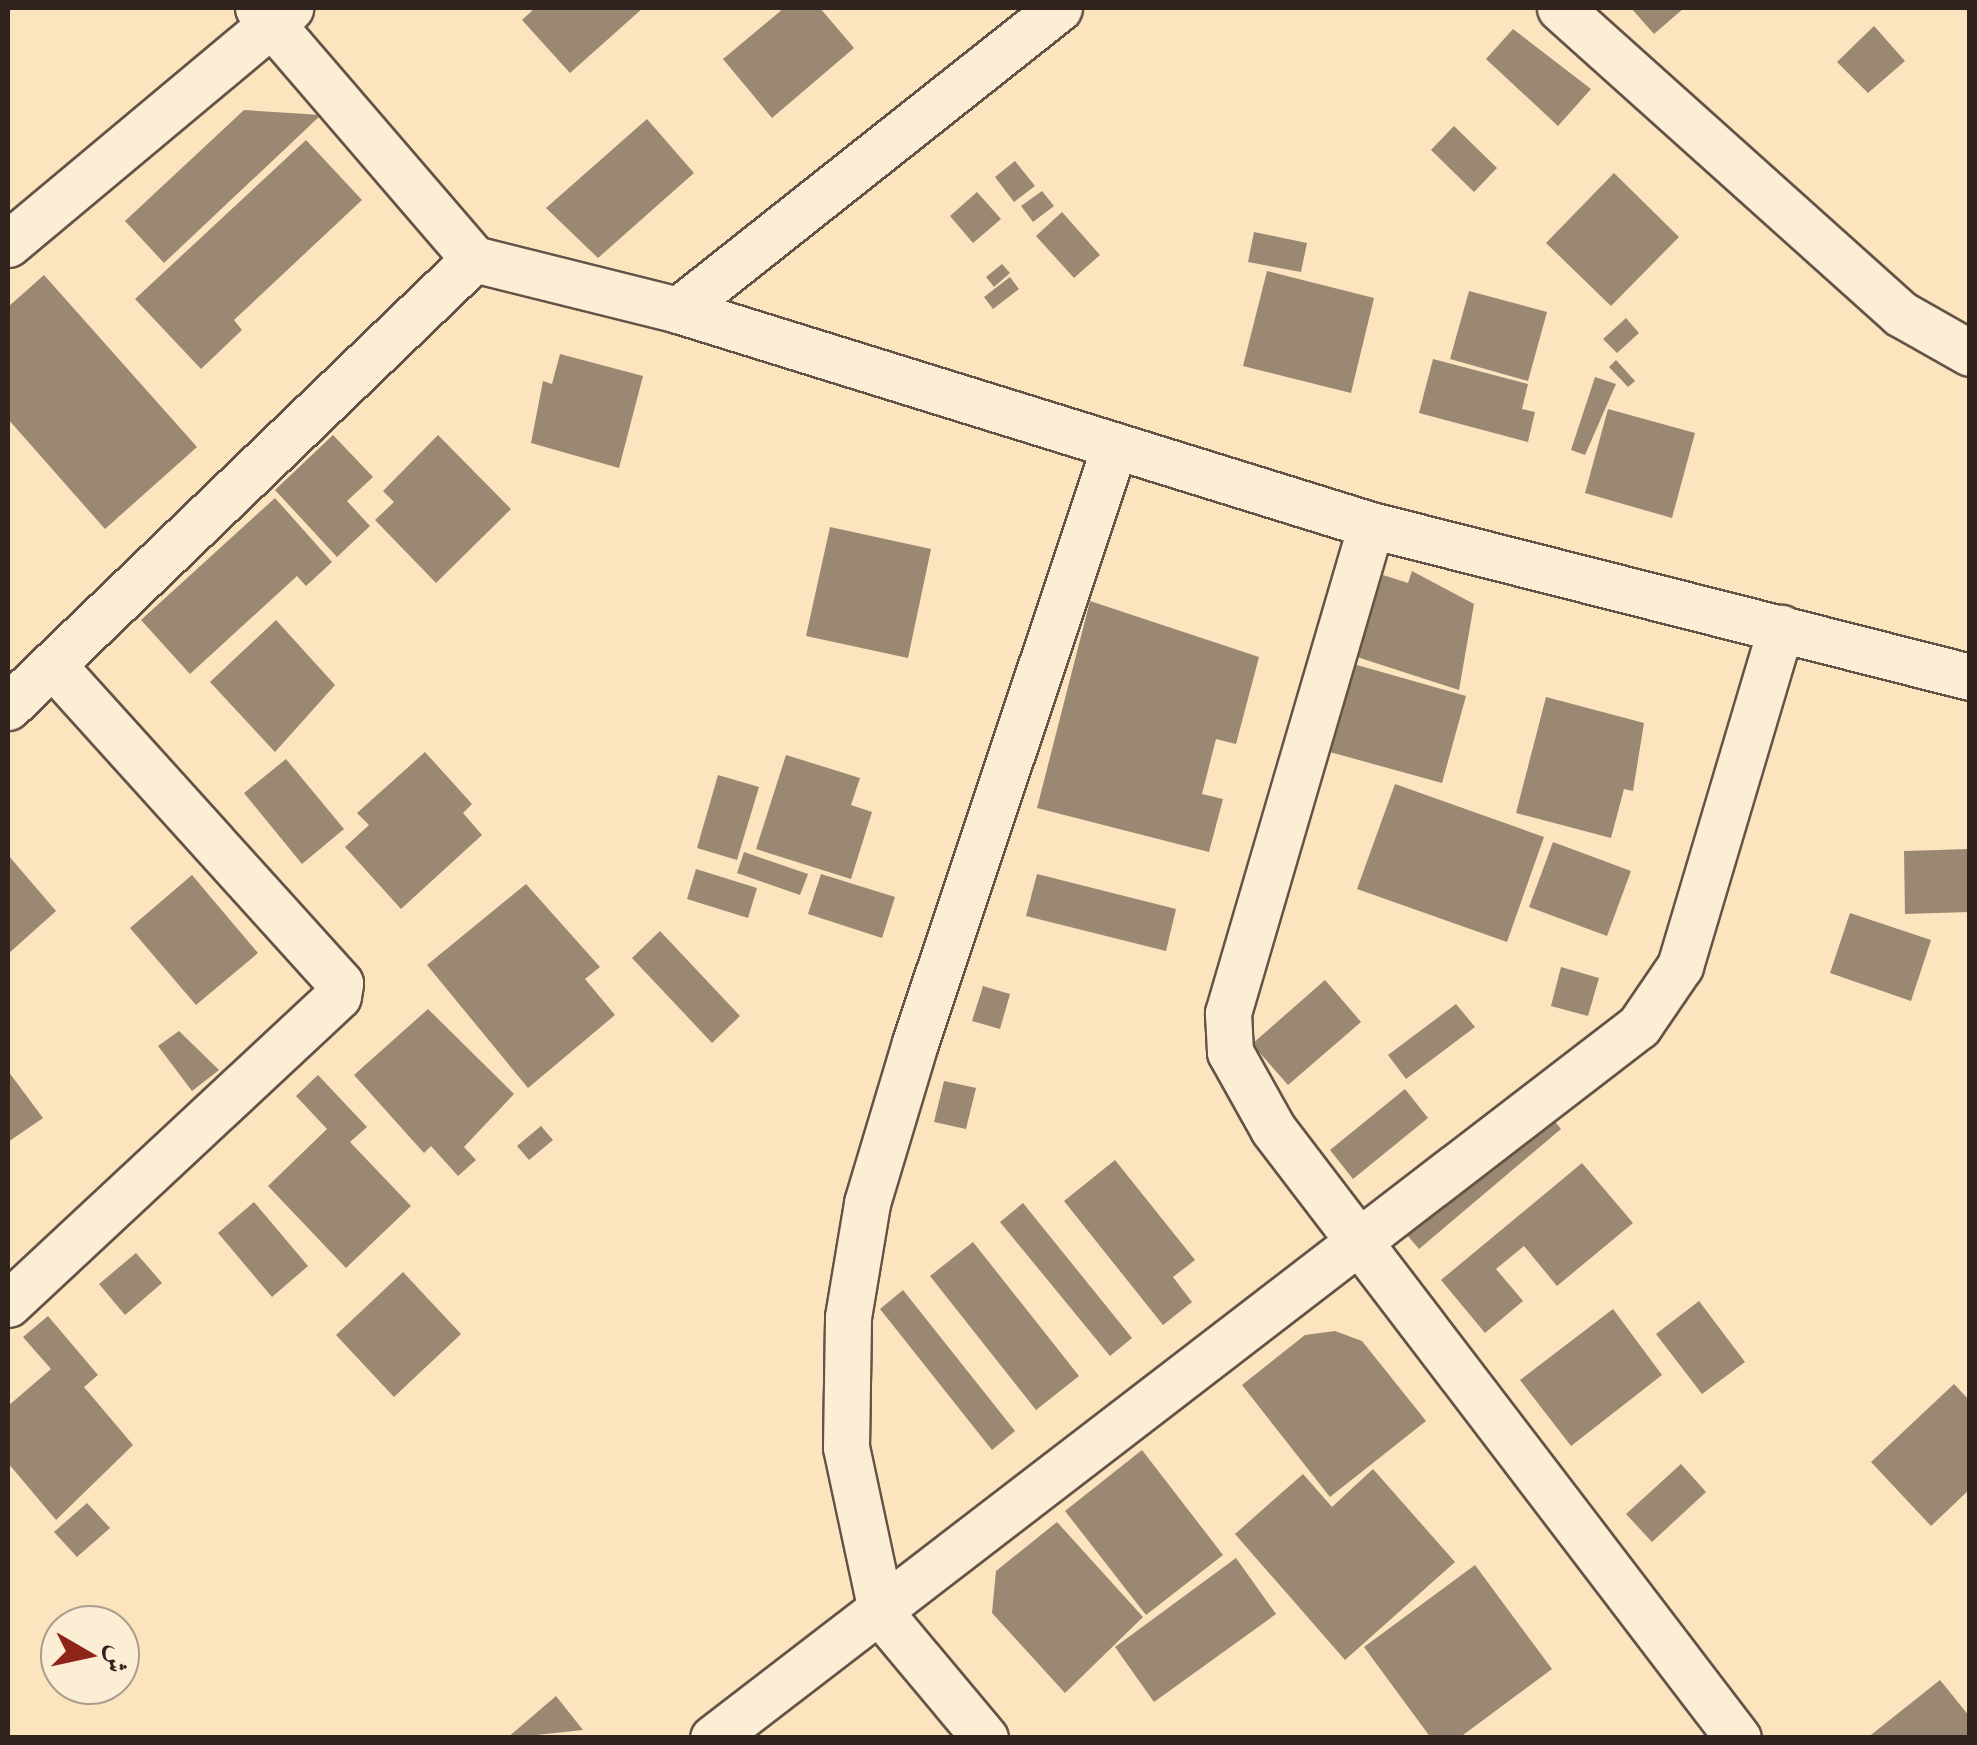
<!DOCTYPE html>
<html>
<head>
<meta charset="utf-8">
<style>
	body { margin:0 }
	#map { position:relative; width:1977px; height:1745px; overflow:hidden; background:#fbe4be; font-family:"EB Garamond",Amiri,serif }
	div>[style] { position:absolute }
	[style*='--x'] { left:calc(var(--x)*1px); top:calc(var(--y)*1px); width:calc(var(--w)*1px); rotate:calc(var(--a)*1deg) }
	.building>* { inset:0; background:#9a8872 }
	.roads { filter:drop-shadow(2px 0 #645447) drop-shadow(-2px 0 #645447) drop-shadow(0 2px #645447) drop-shadow(0 -2px #645447) }
	.minor>* { height:45px; margin:-22.5px; padding:0 22.5px; transform-origin:22.5px; border-radius:22.5px; background:#fcedd5 }
	span { translate:-50% -50%; white-space:nowrap; text-align:center; line-height:1.15; -webkit-text-stroke:9px #fcedd5; paint-order:stroke }
	.frame { position:absolute; inset:0; border:10px solid #31241f; pointer-events:none }
	.north { position:absolute; left:40px; top:1605px; width:100px; height:100px; box-sizing:border-box; background:#fcedd5; border:2px solid #ab9d8c; border-radius:50%; rotate:99deg; font-size:28px; font-weight:700; line-height:40px; text-align:center; color:#31241f }
	.north::after { content:''; display:block; margin:auto; width:35px; height:45px; background:#8f2418; clip-path:polygon(50% 0,100% 100%,50% 72%,0 100%) }
</style>
</head>
<body>
<div id="map">
	<div class="building">
		<div style="clip-path:polygon(535px 8px,643px 8px,570px 73px,522px 20px)"></div>
		<div style="clip-path:polygon(784px 8px,820px 8px,854px 48px,772px 118px,723px 59px)"></div>
		<div style="clip-path:polygon(1631px 8px,1684px 8px,1654px 34px)"></div>
		<div style="clip-path:polygon(1874px 26px,1905px 61px,1868px 93px,1837px 62px)"></div>
		<div style="clip-path:polygon(1513px 29px,1591px 89px,1558px 126px,1486px 59px)"></div>
		<div style="clip-path:polygon(244px 110px,321px 115px,164px 263px,125px 221px)"></div>
		<div style="clip-path:polygon(647px 119px,694px 173px,598px 258px,546px 208px)"></div>
		<div style="clip-path:polygon(1454px 126px,1497px 168px,1474px 192px,1431px 150px)"></div>
		<div style="clip-path:polygon(306px 140px,362px 200px,234px 320px,242px 330px,201px 369px,135px 299px)"></div>
		<div style="clip-path:polygon(1015px 161px,1035px 186px,1014px 202px,995px 177px)"></div>
		<div style="clip-path:polygon(1614px 173px,1679px 237px,1611px 306px,1546px 243px)"></div>
		<div style="clip-path:polygon(1042px 191px,1054px 206px,1033px 222px,1021px 206px)"></div>
		<div style="clip-path:polygon(977px 192px,1001px 219px,973px 243px,950px 216px)"></div>
		<div style="clip-path:polygon(1062px 212px,1100px 255px,1074px 278px,1036px 236px)"></div>
		<div style="clip-path:polygon(1254px 232px,1307px 243px,1301px 272px,1248px 262px)"></div>
		<div style="clip-path:polygon(1002px 264px,1010px 273px,994px 287px,986px 277px)"></div>
		<div style="clip-path:polygon(1267px 271px,1374px 298px,1351px 393px,1243px 366px)"></div>
		<div style="clip-path:polygon(44px 275px,197px 447px,105px 529px,8px 419px,8px 307px)"></div>
		<div style="clip-path:polygon(1010px 277px,1019px 289px,993px 309px,984px 297px)"></div>
		<div style="clip-path:polygon(1469px 291px,1547px 312px,1528px 381px,1450px 359px)"></div>
		<div style="clip-path:polygon(1626px 318px,1639px 333px,1617px 353px,1603px 339px)"></div>
		<div style="clip-path:polygon(560px 354px,643px 376px,619px 468px,531px 443px,543px 381px,552px 384px)"></div>
		<div style="clip-path:polygon(1433px 359px,1528px 384px,1522px 409px,1535px 412px,1528px 442px,1419px 413px)"></div>
		<div style="clip-path:polygon(1616px 360px,1635px 381px,1628px 387px,1609px 367px)"></div>
		<div style="clip-path:polygon(1595px 377px,1616px 384px,1585px 455px,1571px 450px)"></div>
		<div style="clip-path:polygon(1608px 409px,1695px 433px,1672px 518px,1585px 493px)"></div>
		<div style="clip-path:polygon(333px 435px,373px 477px,347px 501px,370px 526px,337px 557px,275px 490px)"></div>
		<div style="clip-path:polygon(438px 435px,511px 509px,436px 583px,375px 520px,394px 502px,383px 491px)"></div>
		<div style="clip-path:polygon(275px 498px,332px 562px,306px 586px,297px 576px,190px 674px,141px 620px)"></div>
		<div style="clip-path:polygon(830px 527px,931px 549px,908px 658px,806px 636px)"></div>
		<div style="clip-path:polygon(1412px 571px,1474px 604px,1459px 690px,1357px 657px,1383px 575px,1408px 583px)"></div>
		<div style="clip-path:polygon(1090px 601px,1259px 657px,1236px 744px,1216px 739px,1202px 794px,1223px 799px,1209px 852px,1037px 808px)"></div>
		<div style="clip-path:polygon(276px 620px,335px 685px,275px 752px,210px 682px)"></div>
		<div style="clip-path:polygon(1343px 661px,1466px 696px,1442px 783px,1319px 749px)"></div>
		<div style="clip-path:polygon(1546px 697px,1644px 723px,1633px 791px,1624px 789px,1611px 838px,1516px 813px)"></div>
		<div style="clip-path:polygon(425px 752px,472px 804px,463px 813px,482px 835px,401px 909px,345px 847px,369px 825px,357px 813px)"></div>
		<div style="clip-path:polygon(786px 755px,860px 778px,851px 805px,872px 812px,851px 879px,756px 849px)"></div>
		<div style="clip-path:polygon(286px 759px,344px 829px,302px 864px,244px 793px)"></div>
		<div style="clip-path:polygon(718px 775px,759px 787px,737px 860px,697px 848px)"></div>
		<div style="clip-path:polygon(1395px 784px,1544px 837px,1507px 942px,1357px 889px)"></div>
		<div style="clip-path:polygon(1553px 842px,1631px 871px,1607px 936px,1529px 907px)"></div>
		<div style="clip-path:polygon(1970px 849px,1970px 912px,1905px 914px,1904px 851px)"></div>
		<div style="clip-path:polygon(744px 852px,808px 874px,800px 895px,737px 873px)"></div>
		<div style="clip-path:polygon(8px 855px,56px 911px,8px 954px)"></div>
		<div style="clip-path:polygon(696px 869px,757px 888px,748px 918px,687px 899px)"></div>
		<div style="clip-path:polygon(821px 874px,895px 897px,882px 938px,808px 914px)"></div>
		<div style="clip-path:polygon(1037px 874px,1176px 909px,1166px 951px,1026px 916px)"></div>
		<div style="clip-path:polygon(192px 875px,258px 953px,196px 1005px,130px 928px)"></div>
		<div style="clip-path:polygon(526px 884px,600px 967px,585px 979px,615px 1015px,528px 1088px,427px 965px)"></div>
		<div style="clip-path:polygon(1850px 913px,1931px 940px,1911px 1001px,1830px 973px)"></div>
		<div style="clip-path:polygon(660px 931px,740px 1016px,712px 1043px,632px 958px)"></div>
		<div style="clip-path:polygon(1561px 967px,1599px 978px,1588px 1016px,1551px 1006px)"></div>
		<div style="clip-path:polygon(1325px 980px,1361px 1022px,1288px 1085px,1252px 1044px)"></div>
		<div style="clip-path:polygon(983px 986px,1010px 994px,1000px 1029px,972px 1021px)"></div>
		<div style="clip-path:polygon(1456px 1004px,1475px 1027px,1406px 1079px,1388px 1055px)"></div>
		<div style="clip-path:polygon(428px 1009px,514px 1094px,464px 1147px,476px 1160px,458px 1176px,431px 1146px,424px 1153px,354px 1075px)"></div>
		<div style="clip-path:polygon(179px 1031px,219px 1070px,192px 1091px,158px 1046px)"></div>
		<div style="clip-path:polygon(8px 1071px,43px 1118px,8px 1142px)"></div>
		<div style="clip-path:polygon(318px 1075px,367px 1127px,350px 1142px,411px 1206px,346px 1268px,268px 1186px,327px 1129px,296px 1096px)"></div>
		<div style="clip-path:polygon(944px 1081px,976px 1088px,966px 1129px,934px 1122px)"></div>
		<div style="clip-path:polygon(1405px 1089px,1428px 1118px,1353px 1179px,1330px 1150px)"></div>
		<div style="clip-path:polygon(1544px 1108px,1561px 1129px,1419px 1249px,1402px 1229px)"></div>
		<div style="clip-path:polygon(541px 1126px,553px 1140px,529px 1160px,517px 1146px)"></div>
		<div style="clip-path:polygon(1115px 1160px,1195px 1260px,1173px 1277px,1192px 1302px,1163px 1325px,1064px 1201px)"></div>
		<div style="clip-path:polygon(1582px 1163px,1633px 1223px,1557px 1286px,1524px 1246px,1496px 1269px,1523px 1301px,1485px 1333px,1441px 1280px)"></div>
		<div style="clip-path:polygon(254px 1202px,308px 1266px,272px 1297px,218px 1233px)"></div>
		<div style="clip-path:polygon(1023px 1203px,1132px 1338px,1110px 1356px,1000px 1222px)"></div>
		<div style="clip-path:polygon(973px 1242px,1079px 1376px,1036px 1410px,930px 1276px)"></div>
		<div style="clip-path:polygon(136px 1253px,162px 1283px,125px 1315px,99px 1284px)"></div>
		<div style="clip-path:polygon(403px 1272px,461px 1334px,394px 1397px,336px 1335px)"></div>
		<div style="clip-path:polygon(903px 1290px,1015px 1431px,992px 1450px,880px 1309px)"></div>
		<div style="clip-path:polygon(1699px 1301px,1745px 1362px,1702px 1394px,1656px 1334px)"></div>
		<div style="clip-path:polygon(1613px 1309px,1662px 1375px,1571px 1446px,1520px 1380px)"></div>
		<div style="clip-path:polygon(48px 1316px,98px 1375px,84px 1387px,133px 1445px,56px 1520px,8px 1463px,8px 1406px,51px 1369px,23px 1337px)"></div>
		<div style="clip-path:polygon(1335px 1331px,1362px 1341px,1426px 1421px,1330px 1497px,1242px 1385px,1305px 1335px)"></div>
		<div style="clip-path:polygon(1954px 1384px,1970px 1401px,1970px 1489px,1931px 1526px,1871px 1462px)"></div>
		<div style="clip-path:polygon(1142px 1450px,1223px 1555px,1146px 1615px,1065px 1511px)"></div>
		<div style="clip-path:polygon(1681px 1464px,1706px 1492px,1652px 1542px,1626px 1514px)"></div>
		<div style="clip-path:polygon(1373px 1469px,1455px 1562px,1345px 1660px,1235px 1534px,1303px 1474px,1332px 1507px)"></div>
		<div style="clip-path:polygon(87px 1503px,110px 1528px,77px 1557px,54px 1532px)"></div>
		<div style="clip-path:polygon(1057px 1522px,1143px 1617px,1065px 1693px,992px 1613px,996px 1571px)"></div>
		<div style="clip-path:polygon(1236px 1558px,1276px 1614px,1154px 1702px,1115px 1647px)"></div>
		<div style="clip-path:polygon(1475px 1565px,1552px 1669px,1459px 1738px,1431px 1738px,1364px 1647px)"></div>
		<div style="clip-path:polygon(1940px 1680px,1970px 1717px,1970px 1738px,1867px 1738px)"></div>
		<div style="clip-path:polygon(556px 1696px,583px 1730px,507px 1738px)"></div>
	</div>
	<div class="roads">
		<div class="minor">
			<div style="--x:258;--y:8;--w:331;--a:49.3"></div>
			<div style="--x:474;--y:259;--w:210;--a:14"></div>
			<div style="--x:678;--y:310;--w:726;--a:17.24"></div>
			<div style="--x:1371;--y:525;--w:618;--a:14.24"></div>
			<div style="--x:1560;--y:8;--w:458;--a:41.9"></div>
			<div style="--x:1901;--y:314;--w:79;--a:29.5"></div>
			<div style="--x:8;--y:244;--w:368;--a:-39.9"></div>
			<div style="--x:678;--y:310;--w:486;--a:-38.4"></div>
			<div style="--x:1371;--y:525;--w:509;--a:106.33"></div>
			<div style="--x:1228;--y:1013;--w:39;--a:87"></div>
			<div style="--x:1230;--y:1052;--w:88;--a:60.8"></div>
			<div style="--x:1273;--y:1129;--w:766;--a:52.64"></div>
			<div style="--x:8;--y:707;--w:646;--a:-43.87"></div>
			<div style="--x:8;--y:1304;--w:451;--a:-43"></div>
			<div style="--x:338;--y:996;--w:13;--a:-81"></div>
			<div style="--x:340;--y:983;--w:427;--a:-132.1"></div>
			<div style="--x:713;--y:1738;--w:1168;--a:-37.56"></div>
			<div style="--x:1639;--y:1026;--w:73;--a:-55.7"></div>
			<div style="--x:1680;--y:966;--w:353;--a:-73.4"></div>
			<div style="--x:985;--y:1738;--w:160;--a:-129.9"></div>
			<div style="--x:882;--y:1615;--w:172;--a:-102.1"></div>
			<div style="--x:846;--y:1447;--w:130;--a:-89.1"></div>
			<div style="--x:848;--y:1317;--w:116;--a:-80.5"></div>
			<div style="--x:867;--y:1203;--w:167;--a:-73.3"></div>
			<div style="--x:915;--y:1043;--w:624;--a:-71.51"></div>
		</div>
	</div>
	<div class="frame"></div>
	<div class="north">ش</div>
</div>
</body>
</html>
